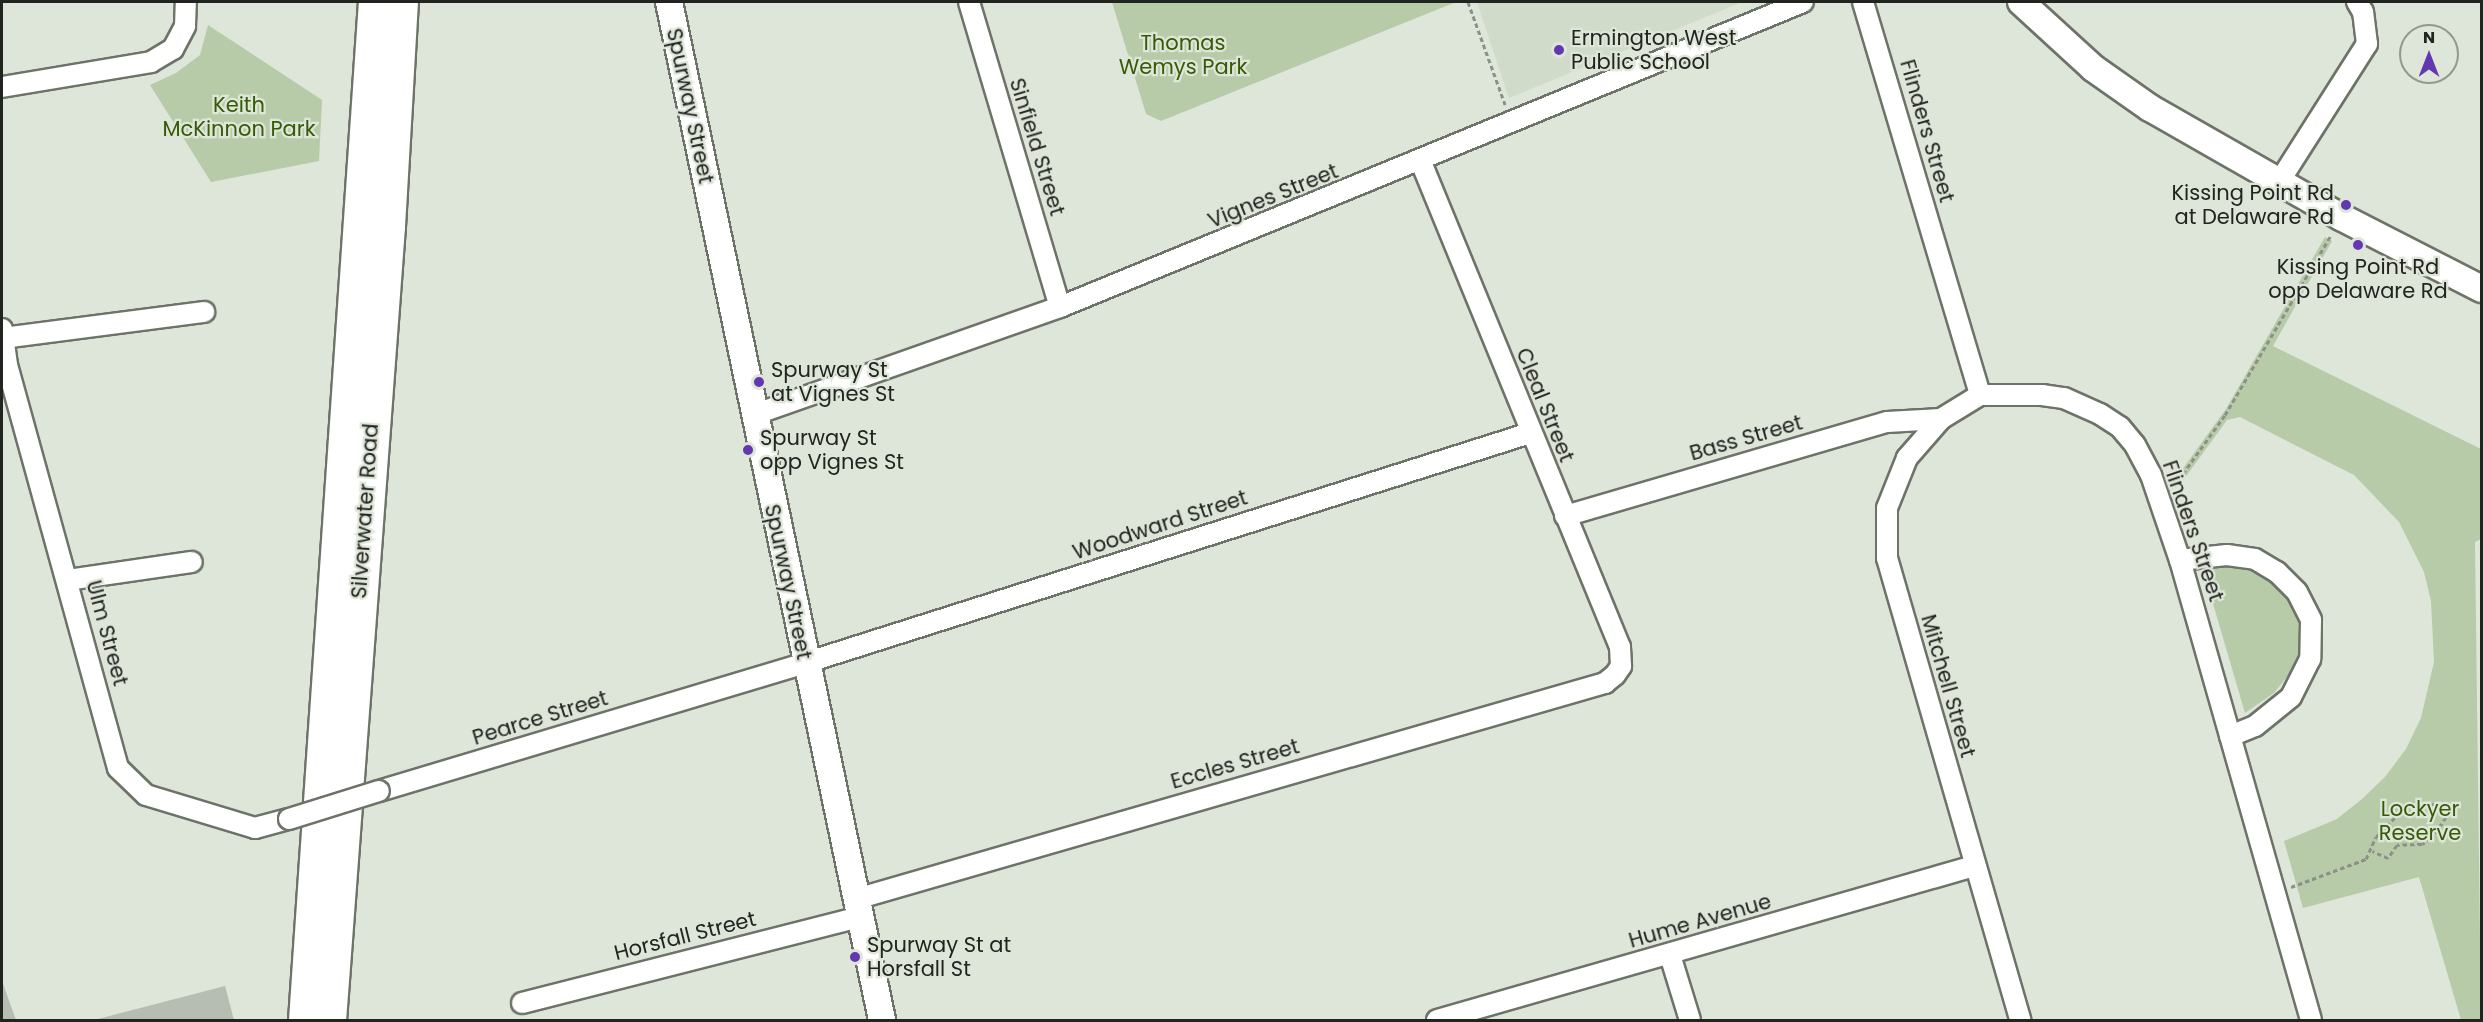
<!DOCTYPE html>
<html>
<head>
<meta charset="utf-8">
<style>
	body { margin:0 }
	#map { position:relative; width:2483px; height:1022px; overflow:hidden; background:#dee5d9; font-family:Poppins,sans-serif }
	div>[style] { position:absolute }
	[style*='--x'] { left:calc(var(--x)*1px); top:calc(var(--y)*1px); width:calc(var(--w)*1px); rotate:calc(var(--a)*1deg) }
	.built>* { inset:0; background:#d0dbc9 }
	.green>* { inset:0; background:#b7cba8 }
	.building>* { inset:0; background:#b6bdb2 }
	.path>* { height:3px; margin-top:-1.5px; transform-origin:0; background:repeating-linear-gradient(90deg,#8c9188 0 4.5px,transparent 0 7.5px) }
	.roads { filter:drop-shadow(2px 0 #6d7368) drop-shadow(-2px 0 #6d7368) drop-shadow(0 2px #6d7368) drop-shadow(0 -2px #6d7368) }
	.minor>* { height:20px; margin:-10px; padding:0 10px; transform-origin:10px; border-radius:10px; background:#fff }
	.tertiary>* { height:26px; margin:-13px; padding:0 13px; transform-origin:13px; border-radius:13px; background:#fff }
	.trunk>* { height:33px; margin:-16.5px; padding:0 16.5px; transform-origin:16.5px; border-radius:16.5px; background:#fff }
	.bridges { filter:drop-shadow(2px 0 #6d7368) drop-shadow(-2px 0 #6d7368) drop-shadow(0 2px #6d7368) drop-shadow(0 -2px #6d7368) }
	.minor-bridge>* { height:20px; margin:-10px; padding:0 10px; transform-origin:10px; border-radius:10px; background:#fff }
	.dots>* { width:16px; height:16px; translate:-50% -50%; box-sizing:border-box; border:3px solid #dee5d9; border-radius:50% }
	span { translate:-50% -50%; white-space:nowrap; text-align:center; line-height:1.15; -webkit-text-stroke:4.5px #dee5d9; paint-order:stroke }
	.poi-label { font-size:21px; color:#21241f }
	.left { translate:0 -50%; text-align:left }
	.right { translate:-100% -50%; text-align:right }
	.park-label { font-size:21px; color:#355b04 }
	.street-label { font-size:21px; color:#21241f }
	.frame { position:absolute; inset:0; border:3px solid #21241f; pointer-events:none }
	.north { position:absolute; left:2399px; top:24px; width:60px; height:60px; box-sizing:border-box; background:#dee5d9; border:2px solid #92988f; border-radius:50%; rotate:0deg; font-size:16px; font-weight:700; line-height:24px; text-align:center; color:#21241f }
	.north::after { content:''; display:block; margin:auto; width:21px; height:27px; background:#6237af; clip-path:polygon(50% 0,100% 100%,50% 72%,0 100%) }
</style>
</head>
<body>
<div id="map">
	<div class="built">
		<div style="clip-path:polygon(1477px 2px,1742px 2px,1509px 98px)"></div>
	</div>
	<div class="green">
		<div style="clip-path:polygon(1112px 2px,1456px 2px,1161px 121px,1146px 114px)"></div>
		<div style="clip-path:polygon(208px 25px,322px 100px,319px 161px,211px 182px,150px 85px,176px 73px,200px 55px)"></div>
		<div style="clip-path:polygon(2325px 237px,2332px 241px,2273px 346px,2481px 449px,2481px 539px,2475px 542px,2481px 1020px,2461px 1020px,2419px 877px,2303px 908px,2284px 841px,2337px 819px,2362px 799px,2385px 777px,2406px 749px,2421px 718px,2434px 662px,2431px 601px,2424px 572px,2399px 522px,2354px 475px,2240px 417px,2227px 420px,2179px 486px,2174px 475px,2179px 474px,2226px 409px)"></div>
		<div style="clip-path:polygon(2228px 561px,2259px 569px,2289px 590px,2303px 626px,2298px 663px,2274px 693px,2245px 713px,2202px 566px)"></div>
	</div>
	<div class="building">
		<div style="clip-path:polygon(2px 981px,16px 1020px,2px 1020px)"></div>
		<div style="clip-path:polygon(225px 986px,234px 1020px,94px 1020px)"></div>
	</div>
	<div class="path">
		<div style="--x:1468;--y:2;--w:109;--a:70.1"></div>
		<div style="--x:2174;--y:486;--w:87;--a:-54.3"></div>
		<div style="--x:2225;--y:415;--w:209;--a:-59.5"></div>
		<div style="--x:2291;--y:887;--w:80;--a:-20.5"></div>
		<div style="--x:2366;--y:859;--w:24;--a:-66"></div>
		<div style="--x:2376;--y:837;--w:47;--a:-45.9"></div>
		<div style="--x:2409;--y:803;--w:33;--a:3"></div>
		<div style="--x:2442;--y:805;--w:13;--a:72"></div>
		<div style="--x:2446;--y:817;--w:27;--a:124"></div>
		<div style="--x:2431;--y:839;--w:10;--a:151"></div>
		<div style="--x:2422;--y:844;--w:25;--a:178"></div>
		<div style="--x:2397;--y:845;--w:16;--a:125"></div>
		<div style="--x:2388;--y:858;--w:17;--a:-156"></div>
	</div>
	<div class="roads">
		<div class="minor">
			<div style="--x:969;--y:2;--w:318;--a:73.4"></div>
			<div style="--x:1863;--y:2;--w:410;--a:73.4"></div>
			<div style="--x:1980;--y:395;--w:62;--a:0"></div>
			<div style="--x:2042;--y:395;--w:22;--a:8"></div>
			<div style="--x:2064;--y:398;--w:39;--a:24"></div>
			<div style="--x:2100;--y:414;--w:24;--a:33"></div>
			<div style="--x:2120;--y:427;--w:23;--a:50"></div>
			<div style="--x:2135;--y:445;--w:34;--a:62"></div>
			<div style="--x:2151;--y:475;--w:90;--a:71.2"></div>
			<div style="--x:2180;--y:560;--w:478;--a:74.1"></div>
			<div style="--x:2;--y:87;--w:151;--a:-9.5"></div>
			<div style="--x:151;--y:62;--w:26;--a:-31"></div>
			<div style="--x:173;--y:49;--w:26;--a:-62"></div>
			<div style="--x:185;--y:26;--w:24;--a:-88"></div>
			<div style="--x:2279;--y:182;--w:164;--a:-57.5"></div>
			<div style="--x:2367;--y:44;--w:32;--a:-97"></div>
			<div style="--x:2363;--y:12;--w:12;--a:-121"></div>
			<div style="--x:2;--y:329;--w:36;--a:82"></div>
			<div style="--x:7;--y:365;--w:418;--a:74.6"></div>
			<div style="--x:118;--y:768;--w:39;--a:44"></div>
			<div style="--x:146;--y:795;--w:114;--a:16.8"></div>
			<div style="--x:255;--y:828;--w:35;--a:-15"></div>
			<div style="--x:3;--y:338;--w:203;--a:-7.4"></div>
			<div style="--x:1980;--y:395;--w:46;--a:148.4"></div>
			<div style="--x:1941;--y:419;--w:52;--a:131.1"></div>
			<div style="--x:1907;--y:458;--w:54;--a:111.8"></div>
			<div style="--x:1887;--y:508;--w:50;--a:90"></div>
			<div style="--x:1887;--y:558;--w:481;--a:73.9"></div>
			<div style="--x:753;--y:415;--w:325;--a:-19.4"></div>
			<div style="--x:1060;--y:307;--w:803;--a:-22.32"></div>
			<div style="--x:1565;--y:516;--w:335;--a:-16.3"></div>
			<div style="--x:1887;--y:422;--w:54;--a:-3.2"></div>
			<div style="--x:2180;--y:560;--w:47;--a:-6.1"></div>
			<div style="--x:2227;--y:555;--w:28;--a:8"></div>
			<div style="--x:2255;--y:559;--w:26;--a:31"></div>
			<div style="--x:2277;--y:572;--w:28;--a:45"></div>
			<div style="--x:2297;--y:592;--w:31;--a:63"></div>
			<div style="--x:2311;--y:620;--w:39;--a:91"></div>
			<div style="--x:2310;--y:659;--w:42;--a:116.6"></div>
			<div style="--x:2291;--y:697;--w:46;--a:141.1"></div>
			<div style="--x:2255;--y:726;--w:27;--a:158"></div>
			<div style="--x:68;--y:580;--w:125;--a:-8.3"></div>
			<div style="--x:379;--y:791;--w:445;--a:-16.7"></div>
			<div style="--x:805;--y:663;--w:761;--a:-17.6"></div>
			<div style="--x:856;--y:899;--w:780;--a:-16.09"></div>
			<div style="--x:1605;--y:683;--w:13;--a:-39"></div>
			<div style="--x:1615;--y:675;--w:11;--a:-56"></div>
			<div style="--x:1621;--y:666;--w:19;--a:-93"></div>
			<div style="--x:1620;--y:647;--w:524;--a:-112.31"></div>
			<div style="--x:1670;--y:955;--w:68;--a:72.9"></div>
			<div style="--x:522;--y:1003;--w:349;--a:-14.3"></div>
			<div style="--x:1437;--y:1020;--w:559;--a:-16"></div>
		</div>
		<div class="tertiary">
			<div style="--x:669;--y:2;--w:1040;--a:78.18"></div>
			<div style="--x:2021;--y:2;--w:98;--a:42.5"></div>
			<div style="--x:2093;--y:68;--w:70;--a:35.1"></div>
			<div style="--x:2150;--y:108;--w:220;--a:29.7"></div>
			<div style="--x:2341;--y:217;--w:158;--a:27.1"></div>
		</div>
		<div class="trunk">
			<div style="--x:305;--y:1020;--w:1020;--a:-86.07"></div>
			<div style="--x:329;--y:1020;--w:796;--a:-85.75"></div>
			<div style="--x:388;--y:226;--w:224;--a:-86.7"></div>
		</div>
	</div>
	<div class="bridges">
		<div class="minor-bridge">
			<div style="--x:289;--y:819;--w:94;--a:-17.3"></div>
		</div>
	</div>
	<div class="dots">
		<div style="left:1559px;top:50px;background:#6237af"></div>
		<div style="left:2346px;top:205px;background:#6237af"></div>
		<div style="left:2358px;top:245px;background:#6237af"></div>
		<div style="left:759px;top:382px;background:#6237af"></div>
		<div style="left:748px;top:450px;background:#6237af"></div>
		<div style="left:855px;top:957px;background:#6237af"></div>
	</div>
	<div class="poi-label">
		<span class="left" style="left:1571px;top:50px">Ermington West<br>Public School</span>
		<span class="right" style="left:2334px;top:205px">Kissing Point Rd<br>at Delaware Rd</span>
		<span style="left:2358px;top:279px">Kissing Point Rd<br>opp Delaware Rd</span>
		<span class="left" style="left:771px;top:382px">Spurway St<br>at Vignes St</span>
		<span class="left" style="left:760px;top:450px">Spurway St<br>opp Vignes St</span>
		<span class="left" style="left:867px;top:957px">Spurway St at<br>Horsfall St</span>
	</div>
	<div class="park-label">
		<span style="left:1183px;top:55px">Thomas<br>Wemys Park</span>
		<span style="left:239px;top:117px">Keith<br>McKinnon Park</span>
		<span style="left:2420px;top:821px">Lockyer<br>Reserve</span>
	</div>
	<div class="street-label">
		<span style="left:690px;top:106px;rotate:78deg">Spurway Street</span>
		<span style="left:1927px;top:131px;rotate:74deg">Flinders Street</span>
		<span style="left:1037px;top:147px;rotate:73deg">Sinfield Street</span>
		<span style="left:1273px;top:196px;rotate:-22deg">Vignes Street</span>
		<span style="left:1545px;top:405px;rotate:68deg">Cleal Street</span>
		<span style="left:1746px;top:438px;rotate:-16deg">Bass Street</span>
		<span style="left:365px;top:511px;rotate:-86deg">Silverwater Road</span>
		<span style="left:1160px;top:525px;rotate:-18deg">Woodward Street</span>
		<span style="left:2193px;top:531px;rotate:71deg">Flinders Street</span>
		<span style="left:788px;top:582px;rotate:78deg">Spurway Street</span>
		<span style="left:107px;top:633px;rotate:75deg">Ulm Street</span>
		<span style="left:1948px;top:686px;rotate:74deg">Mitchell Street</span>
		<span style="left:540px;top:718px;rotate:-17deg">Pearce Street</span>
		<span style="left:1235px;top:764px;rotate:-16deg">Eccles Street</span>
		<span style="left:1700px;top:921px;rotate:-16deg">Hume Avenue</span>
		<span style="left:685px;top:936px;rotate:-14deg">Horsfall Street</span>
	</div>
	<div class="frame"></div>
	<div class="north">N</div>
</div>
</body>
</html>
